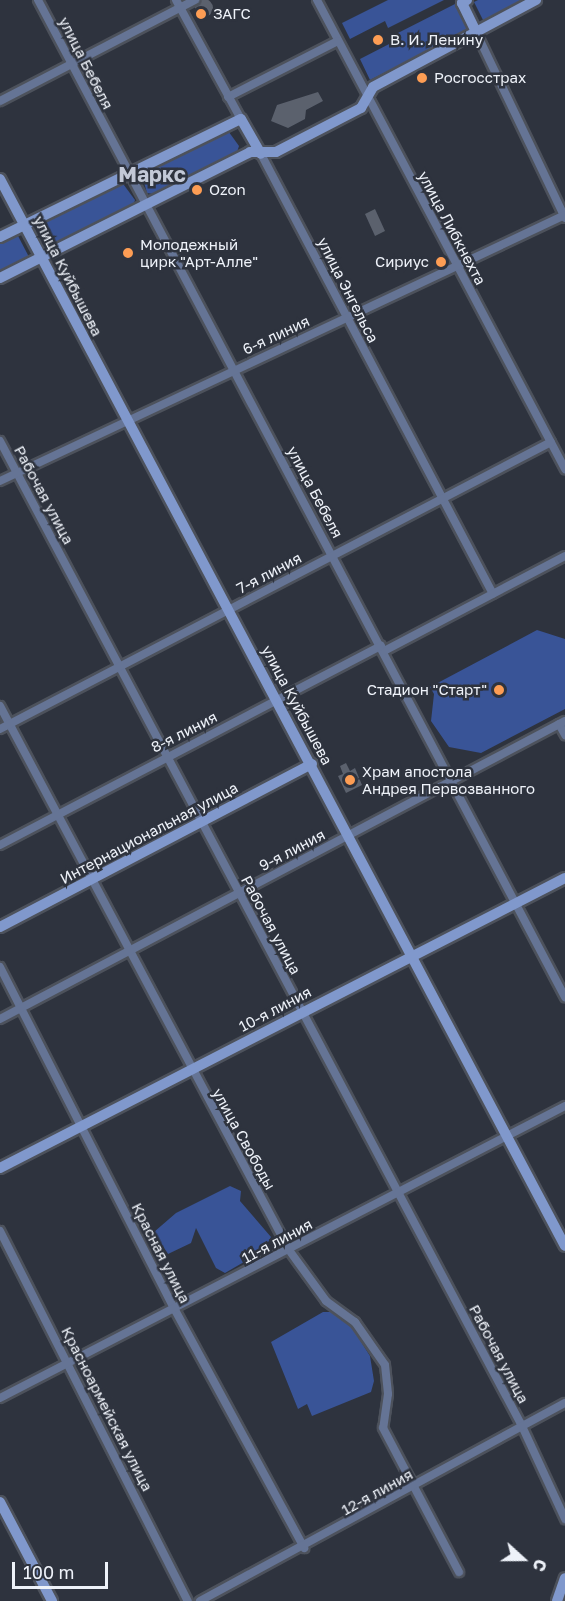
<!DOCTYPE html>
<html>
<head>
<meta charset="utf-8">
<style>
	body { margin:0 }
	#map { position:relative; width:565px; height:1601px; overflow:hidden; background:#2e333e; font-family:"Golos Text",sans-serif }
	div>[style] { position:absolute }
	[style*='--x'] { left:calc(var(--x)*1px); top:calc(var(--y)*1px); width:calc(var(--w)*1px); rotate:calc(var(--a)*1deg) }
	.green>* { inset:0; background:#395497 }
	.building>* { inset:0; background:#5b616d }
	.round { border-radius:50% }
	.roads { filter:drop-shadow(2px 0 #4d525c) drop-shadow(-2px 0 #4d525c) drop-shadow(0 2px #4d525c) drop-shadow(0 -2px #4d525c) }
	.street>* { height:8px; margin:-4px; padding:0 4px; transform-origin:4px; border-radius:4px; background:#657495 }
	.secondary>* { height:10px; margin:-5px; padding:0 5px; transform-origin:5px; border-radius:5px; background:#8098cc }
	.dots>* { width:16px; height:16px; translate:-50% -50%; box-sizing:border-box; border:3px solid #2e333e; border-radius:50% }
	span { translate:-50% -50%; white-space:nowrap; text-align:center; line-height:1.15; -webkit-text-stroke:5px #2e333e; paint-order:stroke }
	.poi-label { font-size:15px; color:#eef2f9 }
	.left { translate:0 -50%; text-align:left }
	.right { translate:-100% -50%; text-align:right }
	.street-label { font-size:15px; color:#eef2f9 }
	.district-label { font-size:21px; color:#c3c9d7; font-weight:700 }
	.north { position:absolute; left:493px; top:1529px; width:60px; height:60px; -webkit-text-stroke:4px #2e333e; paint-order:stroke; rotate:111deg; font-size:16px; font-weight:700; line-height:24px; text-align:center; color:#eef2f9 }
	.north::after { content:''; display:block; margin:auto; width:21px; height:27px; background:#eef2f9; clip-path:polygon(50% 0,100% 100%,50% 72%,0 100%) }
	.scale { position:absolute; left:12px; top:1562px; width:96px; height:27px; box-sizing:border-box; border:3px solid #eef2f9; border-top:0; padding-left:8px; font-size:18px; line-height:21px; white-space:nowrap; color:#eef2f9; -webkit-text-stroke:4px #2e333e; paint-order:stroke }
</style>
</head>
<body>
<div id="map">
	<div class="green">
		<div style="clip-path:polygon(388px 0,444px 0,388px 28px,385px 21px,350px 39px,342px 23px)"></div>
		<div style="clip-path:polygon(478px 0,527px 0,484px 22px,474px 2px)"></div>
		<div style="clip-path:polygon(455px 4px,468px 31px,370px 80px,360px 59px,395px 41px,392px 36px)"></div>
		<div style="clip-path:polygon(226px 128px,239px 146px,237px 152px,153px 194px,147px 193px,141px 172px)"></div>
		<div style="clip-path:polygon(121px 181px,135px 200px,133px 206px,48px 249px,35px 225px)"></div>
		<div style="clip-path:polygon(16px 232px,29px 257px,0 271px,0 240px)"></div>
		<div style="clip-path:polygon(537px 630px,565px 639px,565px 709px,481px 753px,449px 747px,431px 721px,434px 694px,430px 687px)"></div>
		<div style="clip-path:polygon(230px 1186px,241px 1191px,240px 1201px,271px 1237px,263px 1251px,225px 1273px,216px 1268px,196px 1228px,191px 1243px,168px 1254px,154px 1232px,176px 1213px)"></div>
		<div style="clip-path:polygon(323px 1312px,336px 1312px,348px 1321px,370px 1356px,374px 1381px,371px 1392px,312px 1416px,307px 1404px,298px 1409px,271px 1342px)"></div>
	</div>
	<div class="building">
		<div class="round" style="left:195px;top:-1px;width:18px;height:18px"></div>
		<div style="clip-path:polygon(318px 92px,323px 101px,306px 110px,305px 119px,288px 128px,271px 121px,277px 105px)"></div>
		<div style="clip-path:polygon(375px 209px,385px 231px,375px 236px,365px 214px)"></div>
		<div style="clip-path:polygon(346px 763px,350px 771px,355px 768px,362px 785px,346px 793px,338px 776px,343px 774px,340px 766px)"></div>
	</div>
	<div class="roads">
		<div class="street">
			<div style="--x:38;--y:0;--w:1128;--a:62.14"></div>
			<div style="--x:176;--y:0;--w:136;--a:61.4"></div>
			<div style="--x:317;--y:0;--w:531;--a:62.13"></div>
			<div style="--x:476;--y:32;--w:206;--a:64.4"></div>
			<div style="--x:228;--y:97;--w:123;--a:-27"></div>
			<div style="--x:0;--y:101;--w:220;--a:-27.4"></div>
			<div style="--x:261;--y:154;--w:497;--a:62.2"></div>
			<div style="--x:0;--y:441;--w:1113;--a:62.08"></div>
			<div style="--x:521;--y:1424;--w:105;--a:65.1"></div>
			<div style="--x:0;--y:481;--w:624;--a:-25.21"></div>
			<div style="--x:384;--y:651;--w:204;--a:-27.7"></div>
			<div style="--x:0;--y:706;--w:616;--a:62.02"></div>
			<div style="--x:289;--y:1250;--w:63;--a:54"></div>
			<div style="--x:326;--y:1301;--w:36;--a:36"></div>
			<div style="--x:355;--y:1322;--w:52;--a:55.1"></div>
			<div style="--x:385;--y:1365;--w:29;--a:84"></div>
			<div style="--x:388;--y:1394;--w:34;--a:98"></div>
			<div style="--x:383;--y:1428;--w:163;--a:62.2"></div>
			<div style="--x:559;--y:724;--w:13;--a:61"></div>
			<div style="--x:0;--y:729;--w:621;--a:-27.51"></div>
			<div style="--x:0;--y:845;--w:430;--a:-27.6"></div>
			<div style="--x:0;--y:967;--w:385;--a:63"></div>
			<div style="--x:175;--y:1310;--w:271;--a:61.5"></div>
			<div style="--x:0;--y:1019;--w:639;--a:-27.81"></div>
			<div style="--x:0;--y:1231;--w:415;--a:63.1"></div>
			<div style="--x:0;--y:1398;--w:636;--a:-27.33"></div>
			<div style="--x:200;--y:1601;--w:415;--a:-28.5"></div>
		</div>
		<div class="secondary">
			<div style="--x:467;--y:0;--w:6;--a:149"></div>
			<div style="--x:462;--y:3;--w:32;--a:64"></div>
			<div style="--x:0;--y:179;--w:1207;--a:62.1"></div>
			<div style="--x:0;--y:237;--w:268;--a:-26.1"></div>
			<div style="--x:241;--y:119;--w:40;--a:60.3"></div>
			<div style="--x:0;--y:278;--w:280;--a:-26.7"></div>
			<div style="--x:250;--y:152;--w:26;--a:0"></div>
			<div style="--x:276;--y:152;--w:96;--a:-27.4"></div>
			<div style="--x:361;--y:108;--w:24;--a:-60"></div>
			<div style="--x:373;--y:87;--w:185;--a:-28.1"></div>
			<div style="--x:0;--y:927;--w:352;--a:-27.6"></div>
			<div style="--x:0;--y:1168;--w:635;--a:-27.17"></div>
			<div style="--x:0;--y:1502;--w:112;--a:62.3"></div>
			<div style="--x:557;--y:1601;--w:24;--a:-71"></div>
		</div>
	</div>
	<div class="dots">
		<div style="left:201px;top:14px;background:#fd9d54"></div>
		<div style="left:378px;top:40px;background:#fd9d54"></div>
		<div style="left:422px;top:78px;background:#fd9d54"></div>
		<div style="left:197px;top:190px;background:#fd9d54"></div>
		<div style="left:128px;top:253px;background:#fd9d54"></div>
		<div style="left:441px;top:262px;background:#fd9d54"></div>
		<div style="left:499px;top:690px;background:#fd9d54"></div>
		<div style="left:350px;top:780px;background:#fd9d54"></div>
	</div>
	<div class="poi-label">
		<span class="left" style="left:213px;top:14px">ЗАГС</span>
		<span class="left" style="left:390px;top:40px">В. И. Ленину</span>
		<span class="left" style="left:434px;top:78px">Росгосстрах</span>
		<span class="left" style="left:209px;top:190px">Ozon</span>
		<span class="left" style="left:140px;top:253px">Молодежный<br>цирк "Арт-Алле"</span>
		<span class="right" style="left:429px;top:262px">Сириус</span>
		<span class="right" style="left:487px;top:690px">Стадион "Старт"</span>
		<span class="left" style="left:362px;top:780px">Храм апостола<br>Андрея Первозванного</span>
	</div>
	<div class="street-label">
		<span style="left:86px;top:63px;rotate:63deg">улица Бебеля</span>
		<span style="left:452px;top:228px;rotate:62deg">улица Либкнехта</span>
		<span style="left:68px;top:276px;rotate:63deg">улица Куйбышева</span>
		<span style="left:348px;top:290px;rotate:63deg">улица Энгельса</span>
		<span style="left:276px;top:335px;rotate:-25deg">6-я линия</span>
		<span style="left:315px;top:492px;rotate:62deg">улица Бебеля</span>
		<span style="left:44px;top:495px;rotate:62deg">Рабочая улица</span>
		<span style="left:269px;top:573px;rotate:-28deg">7-я линия</span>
		<span style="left:297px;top:705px;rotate:62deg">улица Куйбышева</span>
		<span style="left:184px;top:732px;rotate:-27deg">8-я линия</span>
		<span style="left:149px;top:833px;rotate:-28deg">Интернациональная улица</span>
		<span style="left:292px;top:850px;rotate:-28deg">9-я линия</span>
		<span style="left:271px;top:925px;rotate:62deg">Рабочая улица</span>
		<span style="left:275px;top:1009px;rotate:-28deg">10-я линия</span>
		<span style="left:244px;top:1139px;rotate:61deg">улица Свободы</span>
		<span style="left:277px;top:1241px;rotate:-28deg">11-я линия</span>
		<span style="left:161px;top:1253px;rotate:63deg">Красная улица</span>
		<span style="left:499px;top:1354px;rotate:62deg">Рабочая улица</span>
		<span style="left:107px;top:1409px;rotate:63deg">Красноармейская улица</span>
		<span style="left:377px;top:1492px;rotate:-29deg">12-я линия</span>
	</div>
	<div class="district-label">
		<span style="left:152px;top:174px">Маркс</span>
	</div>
	<div class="north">С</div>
	<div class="scale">100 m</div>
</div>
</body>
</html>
